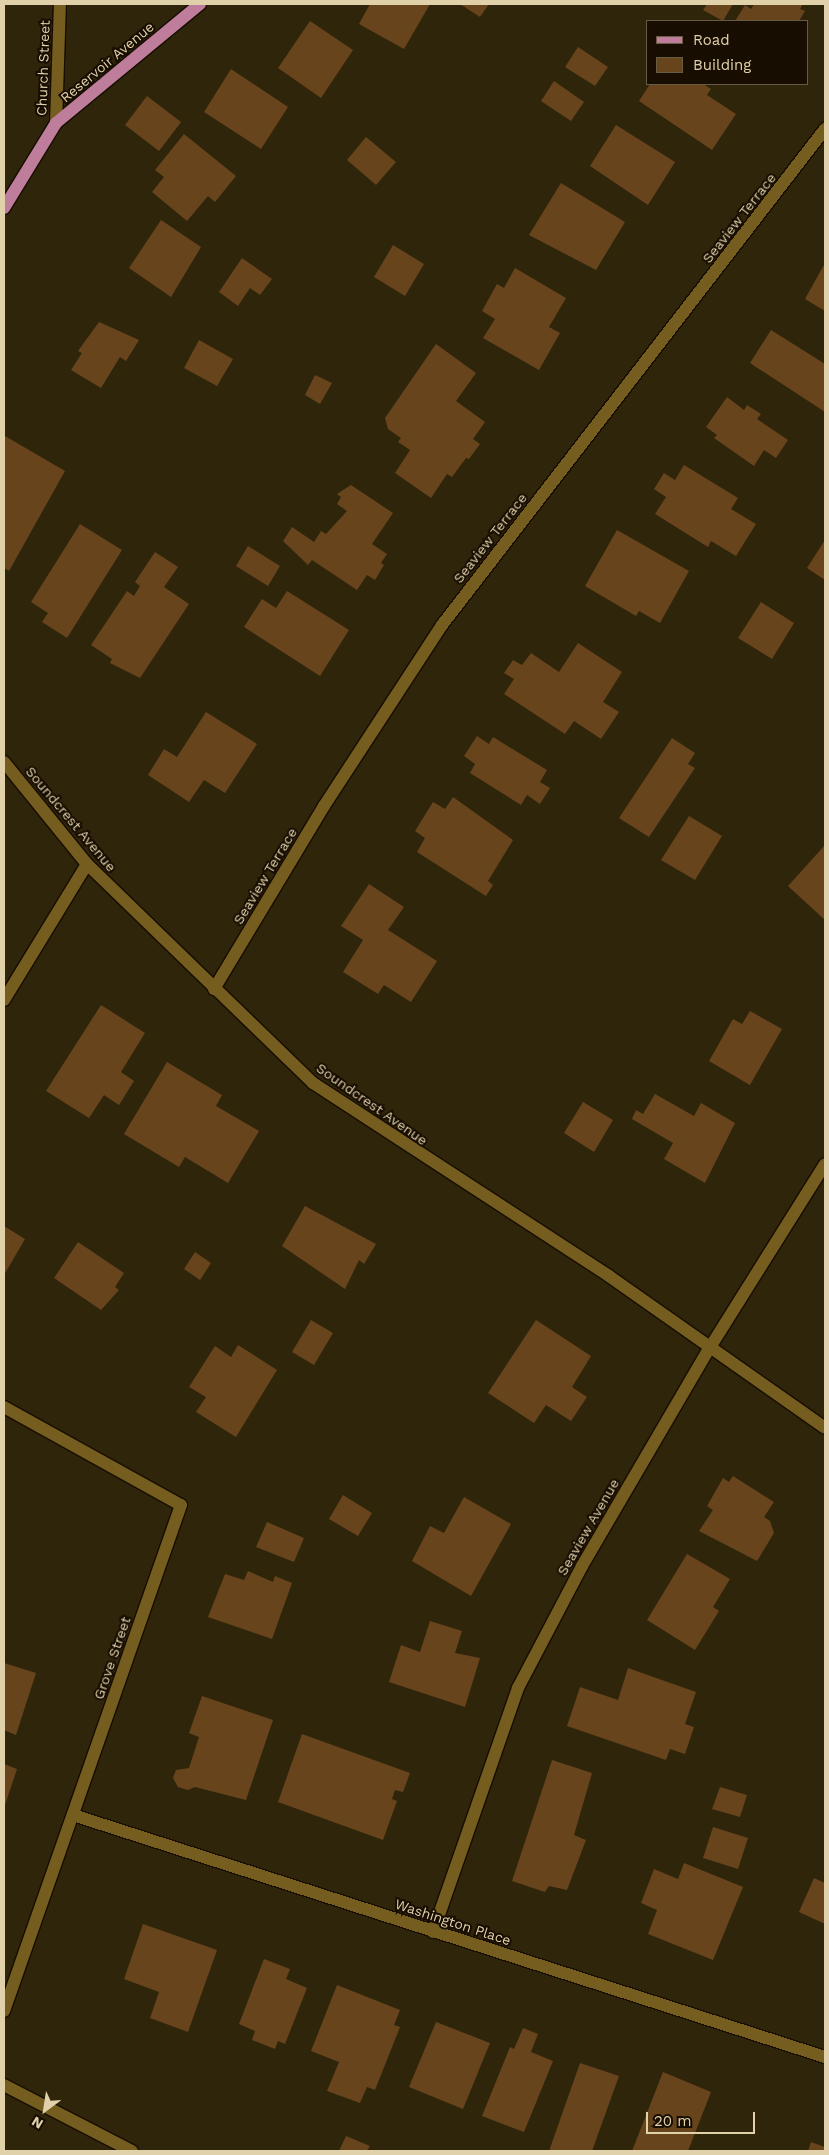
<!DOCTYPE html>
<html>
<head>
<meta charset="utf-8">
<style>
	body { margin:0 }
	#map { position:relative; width:829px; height:2155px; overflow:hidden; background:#2f250b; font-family:"Work Sans",sans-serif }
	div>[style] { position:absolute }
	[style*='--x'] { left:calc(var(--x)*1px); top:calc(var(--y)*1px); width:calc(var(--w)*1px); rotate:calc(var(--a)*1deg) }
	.building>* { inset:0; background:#67441c }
	.roads { filter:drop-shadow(1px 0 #170d00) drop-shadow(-1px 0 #170d00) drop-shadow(0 1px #170d00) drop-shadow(0 -1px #170d00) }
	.minor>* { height:12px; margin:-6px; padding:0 6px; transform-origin:6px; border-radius:6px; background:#745d1e }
	.major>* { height:12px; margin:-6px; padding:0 6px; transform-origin:6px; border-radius:6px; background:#be7d9b }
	span { translate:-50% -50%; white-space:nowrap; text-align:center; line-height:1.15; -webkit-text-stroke:4px #170d00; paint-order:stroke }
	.street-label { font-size:14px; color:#e1d1ab }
	.frame { position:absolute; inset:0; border:5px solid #e1d1ab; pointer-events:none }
	.legend { position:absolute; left:646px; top:20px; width:162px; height:65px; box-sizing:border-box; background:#170d00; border:1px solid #685b44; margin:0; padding:6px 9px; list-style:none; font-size:15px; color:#e1d1ab }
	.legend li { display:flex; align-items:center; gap:10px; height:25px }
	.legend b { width:25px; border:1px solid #685b44 }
	.north { position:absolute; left:20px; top:2085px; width:50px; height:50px; -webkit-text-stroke:4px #170d00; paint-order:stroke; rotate:211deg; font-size:14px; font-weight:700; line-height:20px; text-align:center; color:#e1d1ab }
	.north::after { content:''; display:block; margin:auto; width:18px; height:22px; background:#e1d1ab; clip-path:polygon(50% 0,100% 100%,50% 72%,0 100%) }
	.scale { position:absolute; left:646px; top:2112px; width:109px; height:22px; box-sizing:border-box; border:2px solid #e1d1ab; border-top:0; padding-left:6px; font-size:15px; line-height:18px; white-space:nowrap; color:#e1d1ab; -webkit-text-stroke:4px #170d00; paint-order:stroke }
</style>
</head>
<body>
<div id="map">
	<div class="building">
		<div style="clip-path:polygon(370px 4px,430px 4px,404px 49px,359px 24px)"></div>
		<div style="clip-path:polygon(460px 4px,489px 4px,480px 17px)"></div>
		<div style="clip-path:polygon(707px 4px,733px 4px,723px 21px,703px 10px)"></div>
		<div style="clip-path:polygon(754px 4px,803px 4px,800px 9px,805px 11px,799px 21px,735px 21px,745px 5px,751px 9px)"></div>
		<div style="clip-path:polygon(310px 21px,353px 50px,321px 98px,278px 68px)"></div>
		<div style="clip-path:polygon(578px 47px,608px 67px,595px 86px,565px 67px)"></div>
		<div style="clip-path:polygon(231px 69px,288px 107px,261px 149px,204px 112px)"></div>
		<div style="clip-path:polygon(554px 81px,584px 102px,571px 121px,541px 101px)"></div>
		<div style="clip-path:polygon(650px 84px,703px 84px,711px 89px,707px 95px,736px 114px,712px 150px,639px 101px)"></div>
		<div style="clip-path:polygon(147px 96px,181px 122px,159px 151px,125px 125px)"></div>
		<div style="clip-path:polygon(616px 125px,675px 162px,648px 205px,590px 166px)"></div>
		<div style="clip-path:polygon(184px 134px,236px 176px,215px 202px,208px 196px,187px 221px,152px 192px,164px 177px,155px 170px)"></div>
		<div style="clip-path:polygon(366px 137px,396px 162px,376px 185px,347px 160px)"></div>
		<div style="clip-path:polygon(561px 183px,625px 222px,596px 270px,529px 235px)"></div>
		<div style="clip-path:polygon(161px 220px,201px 247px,171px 297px,129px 268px)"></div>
		<div style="clip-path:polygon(393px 245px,424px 264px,405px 296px,374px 277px)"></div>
		<div style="clip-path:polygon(242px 258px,272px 279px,260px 295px,250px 288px,238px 306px,219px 292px)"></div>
		<div style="clip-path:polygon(825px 263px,825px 311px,805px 299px)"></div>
		<div style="clip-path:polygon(515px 268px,566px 298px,549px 327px,560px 333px,539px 370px,483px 338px,495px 319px,482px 311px,497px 284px,504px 288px)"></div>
		<div style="clip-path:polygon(99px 322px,139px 340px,126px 361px,120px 357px,101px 388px,71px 370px,82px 353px,78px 351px)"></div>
		<div style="clip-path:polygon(771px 330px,825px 364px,825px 412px,750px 363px)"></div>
		<div style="clip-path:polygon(199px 340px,233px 359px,217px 386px,184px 368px)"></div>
		<div style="clip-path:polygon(436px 344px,476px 373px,456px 401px,485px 422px,473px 439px,480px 444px,469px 459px,466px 458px,452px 477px,447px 474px,431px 498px,395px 473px,410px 450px,398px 442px,401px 438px,388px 429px,385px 418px)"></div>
		<div style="clip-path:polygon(315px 375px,332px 383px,320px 404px,305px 395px)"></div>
		<div style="clip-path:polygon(727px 397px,744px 410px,747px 405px,761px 414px,757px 419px,788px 440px,776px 458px,764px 450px,754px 466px,714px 438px,717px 435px,706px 427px)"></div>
		<div style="clip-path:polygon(5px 436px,65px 471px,9px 571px,4px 568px)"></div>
		<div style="clip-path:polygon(684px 465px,738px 498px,731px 509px,756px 524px,736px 556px,711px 541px,708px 547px,655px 514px,666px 497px,654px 489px,664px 473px,675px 480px)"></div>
		<div style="clip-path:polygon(351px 485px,393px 513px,372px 544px,387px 554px,381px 563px,384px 565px,375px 580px,367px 575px,357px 590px,312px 560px,308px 565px,283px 541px,292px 527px,314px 542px,321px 531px,326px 534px,347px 511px,337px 504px,341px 497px,337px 494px)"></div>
		<div style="clip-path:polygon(80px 524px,122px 550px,67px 638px,42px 622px,48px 613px,31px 602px)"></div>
		<div style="clip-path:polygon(617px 530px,689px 571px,660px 623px,639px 611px,636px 616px,585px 586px)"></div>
		<div style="clip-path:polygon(825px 540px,825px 580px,807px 568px)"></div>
		<div style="clip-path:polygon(248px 546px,280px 566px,268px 586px,236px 566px)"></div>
		<div style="clip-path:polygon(155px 552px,178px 567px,164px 587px,189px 604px,140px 678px,110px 663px,112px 659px,91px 645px,127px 591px,134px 596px,140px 586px,135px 582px)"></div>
		<div style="clip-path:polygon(287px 591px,349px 630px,320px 676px,244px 627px,262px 599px,276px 608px)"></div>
		<div style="clip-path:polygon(761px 602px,794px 623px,772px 659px,738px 638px)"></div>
		<div style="clip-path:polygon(578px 643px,622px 672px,603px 702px,619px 712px,601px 739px,574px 721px,565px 734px,504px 694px,514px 679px,504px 673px,513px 660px,522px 665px,531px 653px,559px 672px)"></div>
		<div style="clip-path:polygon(206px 712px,257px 744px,225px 793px,204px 780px,189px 802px,148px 775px,164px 749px,177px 757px)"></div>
		<div style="clip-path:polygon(477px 736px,489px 744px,493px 737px,547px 770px,540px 782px,550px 788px,540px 804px,527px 795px,521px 805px,470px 773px,475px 764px,464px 756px)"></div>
		<div style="clip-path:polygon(672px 738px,695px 753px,688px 764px,695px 768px,649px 837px,619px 818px)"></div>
		<div style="clip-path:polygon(453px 797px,513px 840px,488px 881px,493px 885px,486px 896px,417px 852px,425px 838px,415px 831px,433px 802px,445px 809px)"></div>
		<div style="clip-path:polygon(689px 816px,722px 836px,695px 880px,661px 860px)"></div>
		<div style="clip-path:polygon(825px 845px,825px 920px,788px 886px)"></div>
		<div style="clip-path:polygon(369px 884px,404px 907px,388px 930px,437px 961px,411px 1002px,384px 985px,378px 994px,343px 972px,363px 940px,341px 926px)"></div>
		<div style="clip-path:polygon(101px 1005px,145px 1033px,121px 1072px,134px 1081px,119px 1105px,104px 1095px,89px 1118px,46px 1091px)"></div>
		<div style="clip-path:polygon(750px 1011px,782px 1029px,750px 1085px,709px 1061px,733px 1019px,742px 1024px)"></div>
		<div style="clip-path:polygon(167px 1062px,222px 1095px,216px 1106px,259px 1131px,228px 1183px,185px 1157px,179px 1167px,124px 1134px)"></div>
		<div style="clip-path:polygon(655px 1094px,694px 1116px,701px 1103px,735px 1123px,705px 1183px,664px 1159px,673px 1143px,632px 1119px,636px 1110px,643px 1114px)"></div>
		<div style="clip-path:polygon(583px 1102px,613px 1120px,594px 1152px,564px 1133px)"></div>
		<div style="clip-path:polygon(305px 1206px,376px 1244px,364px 1264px,359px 1260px,345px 1289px,282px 1246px)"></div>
		<div style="clip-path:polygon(4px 1226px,25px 1239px,4px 1275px)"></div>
		<div style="clip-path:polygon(78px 1242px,124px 1273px,115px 1287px,119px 1290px,101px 1310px,54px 1278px)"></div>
		<div style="clip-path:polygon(195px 1252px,211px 1263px,200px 1280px,184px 1269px)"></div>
		<div style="clip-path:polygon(311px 1320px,333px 1333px,314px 1365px,292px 1352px)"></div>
		<div style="clip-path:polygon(536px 1320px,591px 1356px,572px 1387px,587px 1397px,571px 1421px,546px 1405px,534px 1423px,488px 1393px)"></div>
		<div style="clip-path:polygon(238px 1345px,277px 1370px,236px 1437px,196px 1412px,206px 1397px,189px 1387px,215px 1346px,231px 1357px)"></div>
		<div style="clip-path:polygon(733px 1476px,774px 1502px,764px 1517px,770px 1521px,774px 1533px,757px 1561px,699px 1531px,713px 1510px,707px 1506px,723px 1478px,729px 1482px)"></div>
		<div style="clip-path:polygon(343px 1495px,372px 1513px,358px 1536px,329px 1519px)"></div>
		<div style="clip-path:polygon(464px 1497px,511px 1524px,471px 1596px,412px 1561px,430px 1526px,444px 1533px)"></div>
		<div style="clip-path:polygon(267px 1522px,304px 1538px,294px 1562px,256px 1547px)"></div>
		<div style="clip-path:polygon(687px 1554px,730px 1579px,713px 1607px,719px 1611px,695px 1650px,647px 1620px)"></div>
		<div style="clip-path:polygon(248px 1571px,273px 1582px,275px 1576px,292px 1583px,272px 1639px,208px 1617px,225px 1574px,244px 1580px)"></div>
		<div style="clip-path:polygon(430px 1621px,462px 1631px,455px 1653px,480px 1658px,465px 1707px,389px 1682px,401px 1645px,420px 1652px)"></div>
		<div style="clip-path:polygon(4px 1663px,36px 1673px,16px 1735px,4px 1730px)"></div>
		<div style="clip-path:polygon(628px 1668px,696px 1692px,685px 1724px,694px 1727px,685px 1754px,670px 1749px,666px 1760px,567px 1726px,580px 1687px,618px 1700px)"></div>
		<div style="clip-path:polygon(202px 1696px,273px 1720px,246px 1800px,195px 1787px,188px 1790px,178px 1787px,173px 1778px,176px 1770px,189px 1768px,199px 1737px,189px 1733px)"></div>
		<div style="clip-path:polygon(302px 1734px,410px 1773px,403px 1792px,395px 1790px,392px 1799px,397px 1801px,383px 1840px,278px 1802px)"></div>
		<div style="clip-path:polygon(552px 1760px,592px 1773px,574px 1835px,586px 1840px,567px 1890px,549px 1886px,545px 1892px,512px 1881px)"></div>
		<div style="clip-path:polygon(4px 1764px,17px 1769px,4px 1808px)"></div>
		<div style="clip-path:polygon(720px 1787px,747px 1795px,740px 1817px,712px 1809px)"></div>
		<div style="clip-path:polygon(713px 1827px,748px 1838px,738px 1869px,703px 1858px)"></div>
		<div style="clip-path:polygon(684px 1863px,743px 1887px,713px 1960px,648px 1934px,657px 1910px,641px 1903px,654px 1869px,678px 1879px)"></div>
		<div style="clip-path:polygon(814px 1878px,825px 1883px,825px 1930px,825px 1924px,799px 1912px)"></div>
		<div style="clip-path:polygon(143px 1924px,217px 1950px,188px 2032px,150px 2018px,159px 1992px,124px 1979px)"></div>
		<div style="clip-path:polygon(264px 1959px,290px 1969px,286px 1979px,307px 1988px,285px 2044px,278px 2041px,275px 2049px,252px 2040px,255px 2031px,239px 2024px)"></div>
		<div style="clip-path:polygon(337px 1985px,400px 2010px,394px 2025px,400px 2027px,375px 2090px,367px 2087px,360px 2103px,327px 2091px,339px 2062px,311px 2051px)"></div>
		<div style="clip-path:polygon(436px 2022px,490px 2043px,463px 2109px,409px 2087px)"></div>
		<div style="clip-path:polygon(523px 2028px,538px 2034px,531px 2052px,553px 2061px,524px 2132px,482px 2116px,510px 2047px,514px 2049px)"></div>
		<div style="clip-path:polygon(580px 2063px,619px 2076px,592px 2151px,549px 2151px)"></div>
		<div style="clip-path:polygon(663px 2072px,711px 2092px,688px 2151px,632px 2151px)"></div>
		<div style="clip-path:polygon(346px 2136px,370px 2146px,367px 2151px,339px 2151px)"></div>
		<div style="clip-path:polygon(811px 2142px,825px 2147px,825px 2151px,808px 2151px)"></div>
	</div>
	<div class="roads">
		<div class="minor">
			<div style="--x:56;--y:123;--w:119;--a:-88.1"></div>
			<div style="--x:4;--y:762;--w:132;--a:50.9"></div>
			<div style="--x:87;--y:864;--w:315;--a:44.1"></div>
			<div style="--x:313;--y:1083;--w:353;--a:33.1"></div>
			<div style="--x:609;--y:1276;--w:264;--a:35.1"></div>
			<div style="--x:214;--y:989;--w:214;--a:-59"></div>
			<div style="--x:324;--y:806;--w:216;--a:-56.9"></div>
			<div style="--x:442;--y:625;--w:627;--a:-52.33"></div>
			<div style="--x:4;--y:1000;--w:159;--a:-58.6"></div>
			<div style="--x:4;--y:1407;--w:202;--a:29"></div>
			<div style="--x:181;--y:1505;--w:536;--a:109.28"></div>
			<div style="--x:73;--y:1815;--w:790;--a:17.84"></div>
			<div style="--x:433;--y:1932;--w:258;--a:-70.8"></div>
			<div style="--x:518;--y:1688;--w:138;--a:-62.3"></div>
			<div style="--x:582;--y:1566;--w:251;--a:-59.7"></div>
			<div style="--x:709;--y:1349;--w:218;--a:-57.9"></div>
			<div style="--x:4;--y:2085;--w:144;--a:27.3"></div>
		</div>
		<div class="major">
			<div style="--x:4;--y:208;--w:100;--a:-58.5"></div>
			<div style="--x:56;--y:123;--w:187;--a:-39.6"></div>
		</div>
	</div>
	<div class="street-label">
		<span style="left:107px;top:62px;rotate:-40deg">Reservoir Avenue</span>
		<span style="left:43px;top:68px;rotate:-88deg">Church Street</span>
		<span style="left:739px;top:218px;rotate:-52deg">Seaview Terrace</span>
		<span style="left:490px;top:538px;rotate:-52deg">Seaview Terrace</span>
		<span style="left:71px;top:819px;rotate:50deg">Soundcrest Avenue</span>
		<span style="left:265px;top:876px;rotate:-59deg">Seaview Terrace</span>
		<span style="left:372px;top:1104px;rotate:35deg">Soundcrest Avenue</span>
		<span style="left:588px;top:1527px;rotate:-60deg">Seaview Avenue</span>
		<span style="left:112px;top:1658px;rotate:-71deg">Grove Street</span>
		<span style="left:453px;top:1922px;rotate:18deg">Washington Place</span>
	</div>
	<div class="frame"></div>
	<ul class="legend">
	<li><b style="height:6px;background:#be7d9b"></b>Road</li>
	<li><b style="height:14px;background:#67441c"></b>Building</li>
	</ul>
	<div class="north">N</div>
	<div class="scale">20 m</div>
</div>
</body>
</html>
